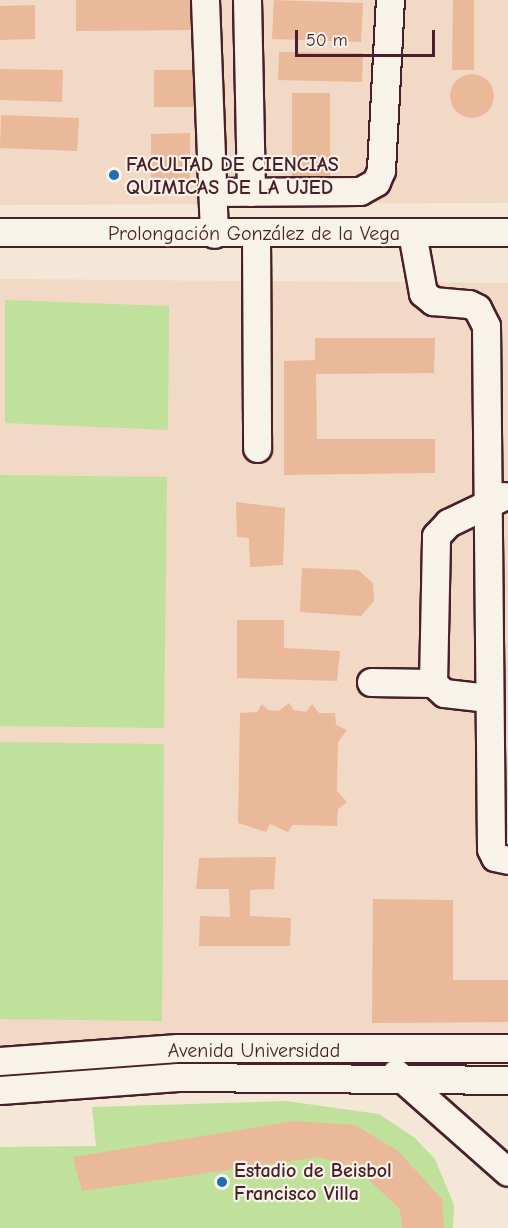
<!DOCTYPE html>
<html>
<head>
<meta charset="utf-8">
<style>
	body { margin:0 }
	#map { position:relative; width:508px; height:1228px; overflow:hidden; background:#f4e7d8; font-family:"Comic Neue",sans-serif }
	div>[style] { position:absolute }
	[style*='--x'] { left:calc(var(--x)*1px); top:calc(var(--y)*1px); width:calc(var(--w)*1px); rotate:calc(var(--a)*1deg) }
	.built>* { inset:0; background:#f1d9c5 }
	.green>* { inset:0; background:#bfe19b }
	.building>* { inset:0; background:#e9b999 }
	.round { border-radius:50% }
	.roads { filter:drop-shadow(2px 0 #4a1f2b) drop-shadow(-2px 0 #4a1f2b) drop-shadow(0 2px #4a1f2b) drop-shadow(0 -2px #4a1f2b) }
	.minor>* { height:27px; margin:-13.5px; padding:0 13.5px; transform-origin:13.5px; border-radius:13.5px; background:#f7f3e8 }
	.dots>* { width:16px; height:16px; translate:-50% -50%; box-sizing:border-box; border:3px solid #f7f3e8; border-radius:50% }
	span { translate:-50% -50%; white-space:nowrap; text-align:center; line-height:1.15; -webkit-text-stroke:4.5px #f7f3e8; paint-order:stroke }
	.poi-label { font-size:20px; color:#4a1f2b; font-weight:700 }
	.left { translate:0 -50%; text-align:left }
	.street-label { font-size:20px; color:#4a1f2b }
	.scale { position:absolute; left:295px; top:30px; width:140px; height:27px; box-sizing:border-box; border:3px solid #4a1f2b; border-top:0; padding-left:8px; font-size:18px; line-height:21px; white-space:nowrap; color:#4a1f2b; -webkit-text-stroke:4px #f7f3e8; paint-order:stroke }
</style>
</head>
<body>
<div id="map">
	<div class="built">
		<div style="clip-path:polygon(0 0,508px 0,508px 203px,0 205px)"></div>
		<div style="clip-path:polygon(0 279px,508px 283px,508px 1042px,0 1054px)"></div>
	</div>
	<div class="green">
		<div style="clip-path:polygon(5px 300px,169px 306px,168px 430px,5px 423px)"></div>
		<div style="clip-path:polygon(0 475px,167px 477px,164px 728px,0 726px)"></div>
		<div style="clip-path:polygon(0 742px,164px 744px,162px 1021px,0 1019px)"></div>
		<div style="clip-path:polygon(286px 1101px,379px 1114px,415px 1138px,435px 1159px,454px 1205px,453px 1228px,0 1228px,0 1147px,96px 1146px,92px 1107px)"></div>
	</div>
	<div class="building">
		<div style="clip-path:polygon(76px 0,191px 0,191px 30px,76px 31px)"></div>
		<div style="clip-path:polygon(274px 0,363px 3px,361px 42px,272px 39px)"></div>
		<div style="clip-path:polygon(453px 0,474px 0,474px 70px,452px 70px)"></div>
		<div style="clip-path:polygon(35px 5px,35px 39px,0 40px,0 6px)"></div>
		<div style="clip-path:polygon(279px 52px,363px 53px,362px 82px,278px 80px)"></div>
		<div style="clip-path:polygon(0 69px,63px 70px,62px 102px,0 100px)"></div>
		<div style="clip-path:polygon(154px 70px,197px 70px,197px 107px,154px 107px)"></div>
		<div class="round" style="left:450px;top:74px;width:44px;height:44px"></div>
		<div style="clip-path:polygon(292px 93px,330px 93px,330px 180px,292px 180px)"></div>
		<div style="clip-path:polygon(1px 115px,79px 118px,77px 151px,0 148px)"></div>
		<div style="clip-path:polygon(190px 133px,190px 179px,151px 180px,151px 134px)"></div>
		<div style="clip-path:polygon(315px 338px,435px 338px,434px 373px,316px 374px,317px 439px,435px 439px,435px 473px,284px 475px,284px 361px,315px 360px)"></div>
		<div style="clip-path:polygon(236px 502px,285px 508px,283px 565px,250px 567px,249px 538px,237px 537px)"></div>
		<div style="clip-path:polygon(302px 568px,358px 570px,373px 583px,374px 601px,361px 616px,300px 612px)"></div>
		<div style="clip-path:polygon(237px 620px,284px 620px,284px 648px,340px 651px,337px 681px,237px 678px)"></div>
		<div style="clip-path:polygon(289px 703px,294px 710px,306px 712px,312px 704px,319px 713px,335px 713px,336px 725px,347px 730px,338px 742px,337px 791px,347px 802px,338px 809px,337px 826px,293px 825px,288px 832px,270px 824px,266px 832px,238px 823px,240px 713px,257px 712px,262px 704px,268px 710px,279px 711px)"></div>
		<div style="clip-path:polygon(276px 857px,274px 889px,250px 890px,250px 916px,291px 918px,290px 946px,199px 946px,200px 916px,230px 917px,229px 889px,196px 889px,199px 858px)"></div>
		<div style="clip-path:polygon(373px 899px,453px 900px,453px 980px,508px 980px,508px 1022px,372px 1023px)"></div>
		<div style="clip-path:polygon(294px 1121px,355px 1125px,398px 1151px,442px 1199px,444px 1228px,402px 1228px,400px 1209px,357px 1169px,319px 1157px,82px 1191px,73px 1157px)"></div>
	</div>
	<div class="roads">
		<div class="minor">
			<div style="--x:205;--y:0;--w:234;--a:87.8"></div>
			<div style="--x:247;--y:0;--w:192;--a:88.8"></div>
			<div style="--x:212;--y:192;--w:148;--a:-0.4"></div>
			<div style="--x:360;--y:191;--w:18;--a:-29"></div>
			<div style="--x:376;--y:182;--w:13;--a:-67"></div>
			<div style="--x:381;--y:170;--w:170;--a:-87"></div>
			<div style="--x:0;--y:232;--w:508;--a:0"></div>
			<div style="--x:412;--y:233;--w:61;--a:79.6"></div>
			<div style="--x:423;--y:293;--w:13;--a:39"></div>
			<div style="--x:433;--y:301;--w:36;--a:5"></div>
			<div style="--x:469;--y:304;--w:9;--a:27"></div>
			<div style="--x:477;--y:308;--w:20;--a:63"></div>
			<div style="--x:486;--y:326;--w:523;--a:89.45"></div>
			<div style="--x:491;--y:849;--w:9;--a:63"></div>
			<div style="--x:495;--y:857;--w:13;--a:13"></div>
			<div style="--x:256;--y:234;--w:214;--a:89.7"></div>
			<div style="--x:371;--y:682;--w:62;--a:0.9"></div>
			<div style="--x:488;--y:698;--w:44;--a:-173.5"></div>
			<div style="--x:444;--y:693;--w:15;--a:-138"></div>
			<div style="--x:433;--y:683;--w:147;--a:-88.8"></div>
			<div style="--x:436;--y:536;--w:18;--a:-47"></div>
			<div style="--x:448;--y:523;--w:62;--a:-25.7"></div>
			<div style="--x:0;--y:1061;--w:178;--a:-4.2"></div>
			<div style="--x:178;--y:1048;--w:330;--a:0"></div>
			<div style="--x:396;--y:1073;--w:149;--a:41.5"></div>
			<div style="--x:0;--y:1090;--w:178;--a:-4.2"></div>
			<div style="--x:178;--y:1077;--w:330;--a:0.5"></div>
		</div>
	</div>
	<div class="dots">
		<div style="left:114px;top:175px;background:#1f6fb2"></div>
		<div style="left:222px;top:1182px;background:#1f6fb2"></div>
	</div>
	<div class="poi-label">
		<span class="left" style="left:126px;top:176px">FACULTAD DE CIENCIAS<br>QUIMICAS DE LA UJED</span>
		<span class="left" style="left:234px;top:1182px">Estadio de Beisbol<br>Francisco Villa</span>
	</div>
	<div class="street-label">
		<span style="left:254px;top:233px">Prolongación González de la Vega</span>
		<span style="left:254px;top:1050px">Avenida Universidad</span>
	</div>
	<div class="scale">50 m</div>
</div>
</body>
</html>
